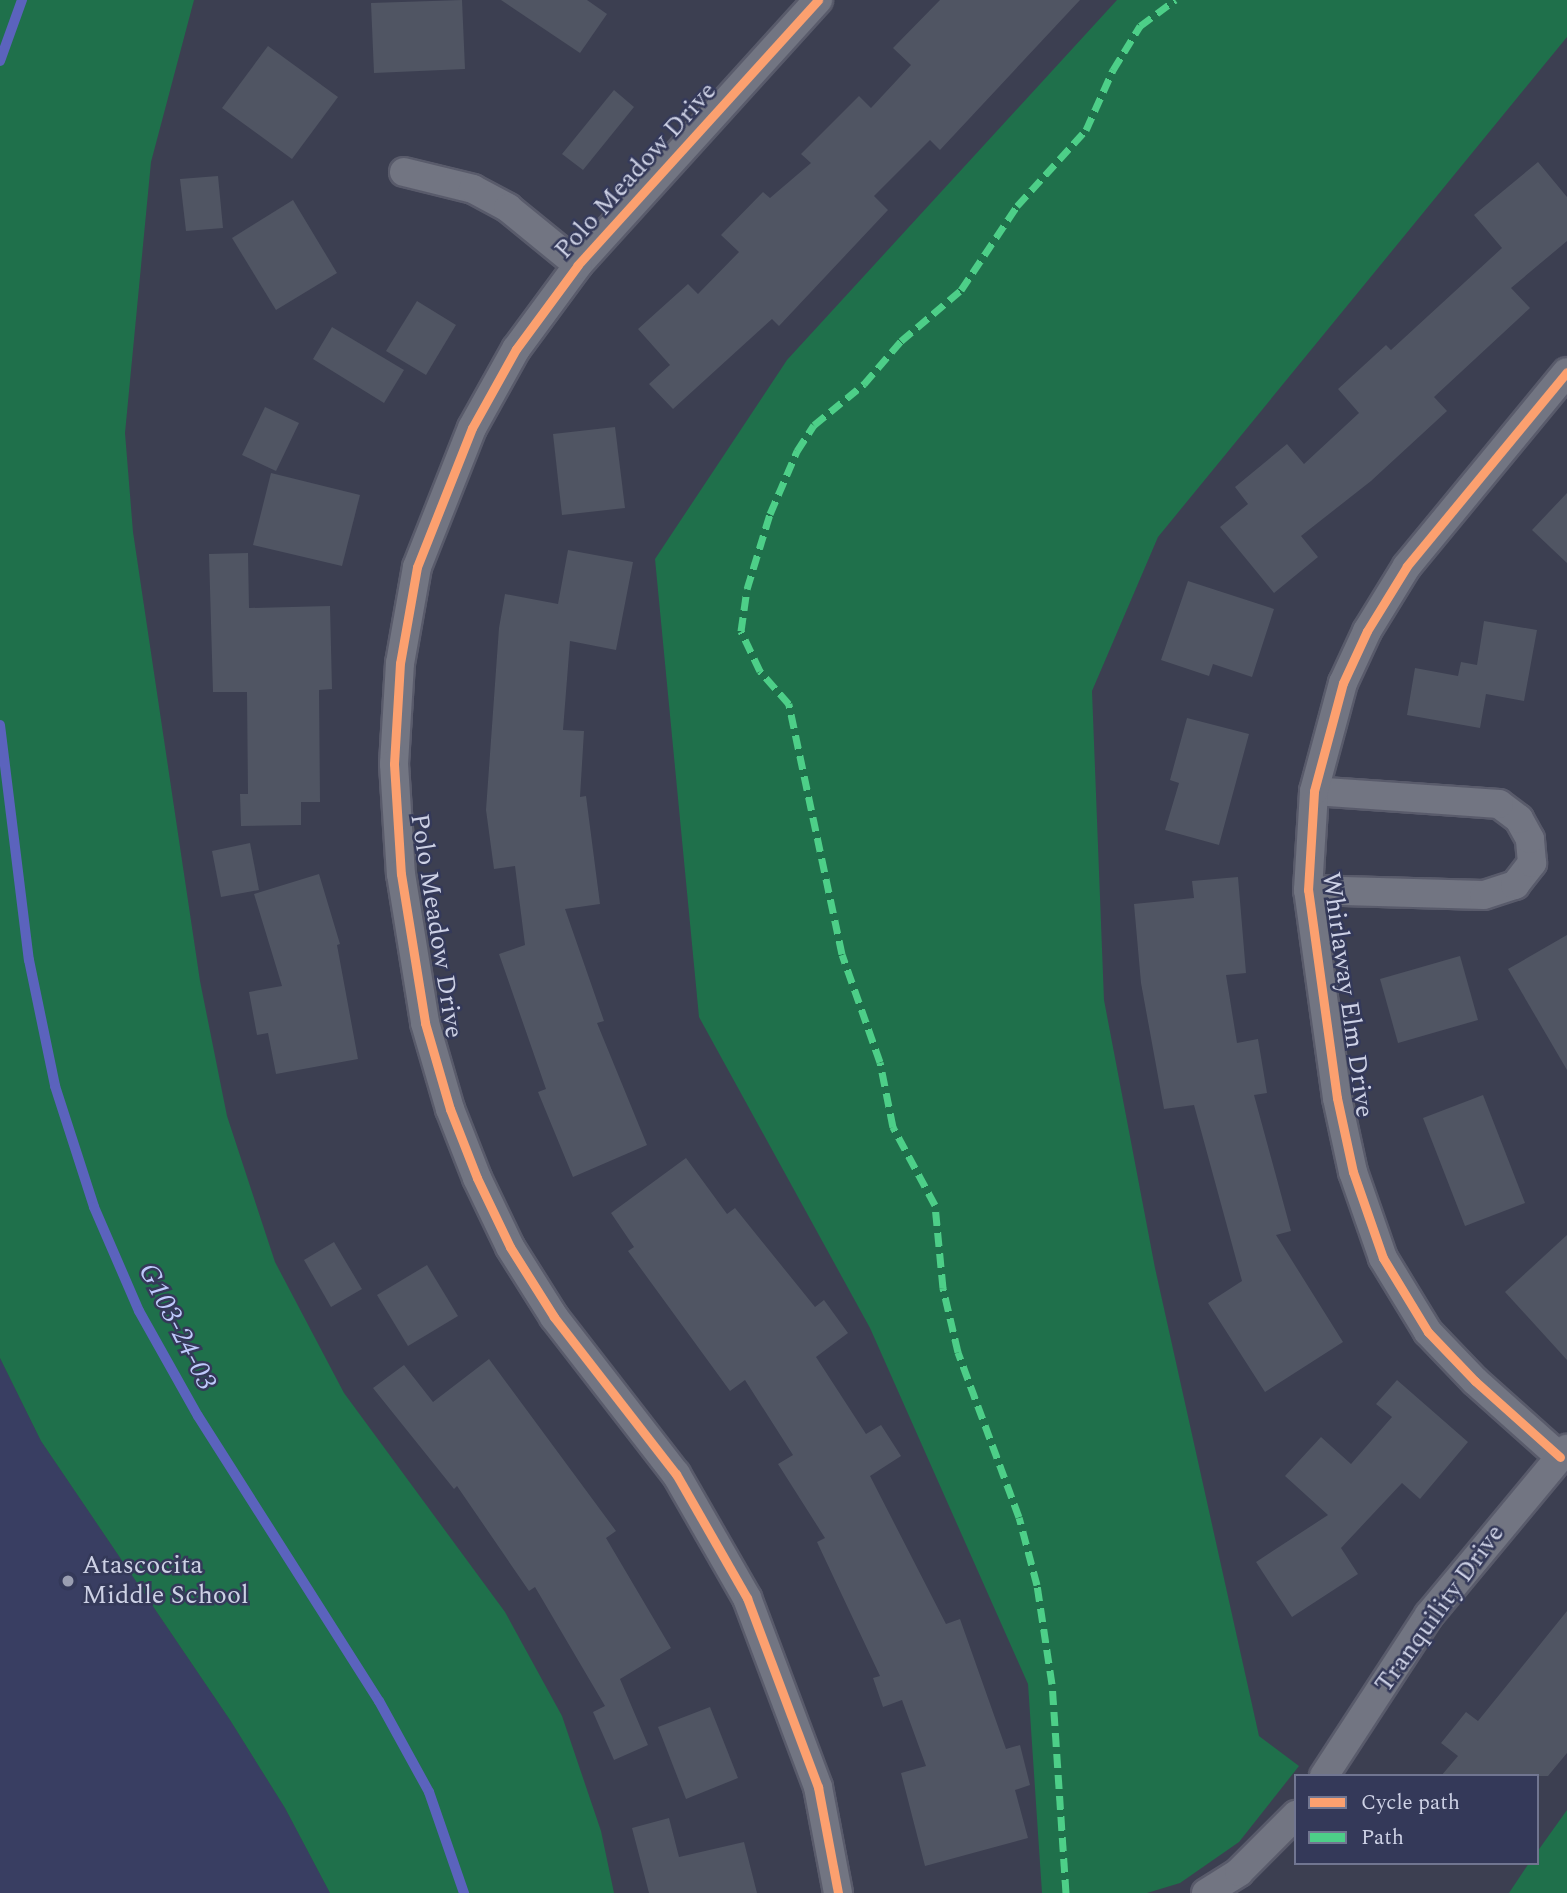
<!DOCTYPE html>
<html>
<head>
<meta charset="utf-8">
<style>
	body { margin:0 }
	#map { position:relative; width:1567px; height:1893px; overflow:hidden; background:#3c3f51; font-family:Spectral,serif }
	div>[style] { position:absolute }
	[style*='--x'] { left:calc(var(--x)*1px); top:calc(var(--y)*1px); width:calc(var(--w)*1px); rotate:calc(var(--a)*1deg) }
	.built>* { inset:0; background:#393e62 }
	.green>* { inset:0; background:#1f704b }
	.stream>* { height:10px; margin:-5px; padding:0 5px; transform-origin:5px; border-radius:5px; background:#5b63bd }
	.building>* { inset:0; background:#505563 }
	.roads { filter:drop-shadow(2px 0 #595b6b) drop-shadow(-2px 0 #595b6b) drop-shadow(0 2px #595b6b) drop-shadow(0 -2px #595b6b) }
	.street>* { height:28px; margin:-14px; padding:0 14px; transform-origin:14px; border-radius:14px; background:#727582 }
	.quiet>* { height:7px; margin-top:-3.5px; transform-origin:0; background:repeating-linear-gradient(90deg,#4dcf88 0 14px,transparent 0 21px) }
	.cycleway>* { height:9px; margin:-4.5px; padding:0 4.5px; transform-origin:4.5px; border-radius:4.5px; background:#fca06f }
	.dots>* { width:19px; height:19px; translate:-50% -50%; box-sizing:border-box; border:4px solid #343959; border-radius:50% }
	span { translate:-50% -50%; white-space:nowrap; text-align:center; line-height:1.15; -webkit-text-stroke:5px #343959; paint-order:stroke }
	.street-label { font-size:26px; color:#cdd1e5 }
	.poi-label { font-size:26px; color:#cdd1e5 }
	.left { translate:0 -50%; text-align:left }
	.water-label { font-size:28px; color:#bfc9fc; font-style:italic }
	.legend { position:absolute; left:1294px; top:1774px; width:245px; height:91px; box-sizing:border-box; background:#343959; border:2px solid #717691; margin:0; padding:9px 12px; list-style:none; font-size:21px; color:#cdd1e5 }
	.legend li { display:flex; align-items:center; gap:14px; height:35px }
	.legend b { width:35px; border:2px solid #717691 }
</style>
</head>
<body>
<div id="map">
	<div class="built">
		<div style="clip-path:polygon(0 1358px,41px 1441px,230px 1720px,285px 1808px,330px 1893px,0 1893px)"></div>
	</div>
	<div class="green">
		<div style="clip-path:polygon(0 0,194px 0,151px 162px,125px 433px,133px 532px,200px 981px,227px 1116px,275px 1262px,344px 1393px,505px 1612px,562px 1716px,601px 1831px,614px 1893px,330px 1893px,285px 1808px,230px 1720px,41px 1441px,0 1358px)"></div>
		<div style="clip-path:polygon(1117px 0,1567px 0,1567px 37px,1158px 537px,1092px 691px,1104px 1000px,1155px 1268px,1259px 1736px,1299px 1766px,1239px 1842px,1180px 1883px,1147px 1893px,1042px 1893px,1028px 1684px,870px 1328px,699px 1017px,655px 559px,787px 360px)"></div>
		<div style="clip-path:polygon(1567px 1810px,1567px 1893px,1509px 1893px,1529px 1863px,1537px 1863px,1537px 1852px)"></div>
	</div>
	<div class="stream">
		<div style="--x:0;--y:61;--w:65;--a:-70.2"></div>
		<div style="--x:0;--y:725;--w:237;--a:83"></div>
		<div style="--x:29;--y:960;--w:129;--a:78.3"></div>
		<div style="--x:55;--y:1086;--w:127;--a:72.1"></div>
		<div style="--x:94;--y:1207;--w:113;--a:66.6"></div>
		<div style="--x:139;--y:1311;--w:120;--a:60.7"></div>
		<div style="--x:198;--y:1416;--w:338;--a:57.6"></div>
		<div style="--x:379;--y:1701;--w:104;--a:61.2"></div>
		<div style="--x:429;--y:1792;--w:107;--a:70.9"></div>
	</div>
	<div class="building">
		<div style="clip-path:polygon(462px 0,465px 69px,374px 73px,371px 3px)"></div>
		<div style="clip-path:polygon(501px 0,587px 0,607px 14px,580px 53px)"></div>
		<div style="clip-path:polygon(940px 0,1080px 0,940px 150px,930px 140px,874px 196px,888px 210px,779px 326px,772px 319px,673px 409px,649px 384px,670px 365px,638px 329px,688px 284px,698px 294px,739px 252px,721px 235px,763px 192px,770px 198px,811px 163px,801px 154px,859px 96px,871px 108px,911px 65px,893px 48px)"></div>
		<div style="clip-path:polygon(268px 46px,338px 97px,292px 159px,222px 108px)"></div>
		<div style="clip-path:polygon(614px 90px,634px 107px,583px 170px,562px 154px)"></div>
		<div style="clip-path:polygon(1538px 162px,1567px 197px,1567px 241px,1511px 288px,1530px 308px,1434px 397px,1447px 411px,1371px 481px,1301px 536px,1318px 557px,1274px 593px,1220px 527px,1248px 504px,1235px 487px,1287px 444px,1304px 464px,1359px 413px,1338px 389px,1386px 345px,1391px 350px,1502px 248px,1474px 215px)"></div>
		<div style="clip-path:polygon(218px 176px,223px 228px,186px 231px,180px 179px)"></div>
		<div style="clip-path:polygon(293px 200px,337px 273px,276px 310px,232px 238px)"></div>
		<div style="clip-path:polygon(417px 301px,456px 325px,426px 375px,386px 351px)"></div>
		<div style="clip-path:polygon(332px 327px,404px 370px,384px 403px,313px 359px)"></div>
		<div style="clip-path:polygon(265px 407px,299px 423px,276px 471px,242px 455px)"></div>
		<div style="clip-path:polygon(615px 427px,625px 508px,562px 515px,553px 434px)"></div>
		<div style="clip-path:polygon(271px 473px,360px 495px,342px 566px,253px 545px)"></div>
		<div style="clip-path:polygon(1567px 493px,1567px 563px,1532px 530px)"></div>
		<div style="clip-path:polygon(568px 550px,633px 562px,616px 650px,570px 641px,563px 730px,584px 731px,580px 797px,586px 796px,600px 904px,565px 909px,604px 1021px,597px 1023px,647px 1145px,573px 1177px,538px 1092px,546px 1089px,499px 954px,525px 945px,515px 866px,494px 869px,486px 810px,499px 628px,505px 594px,558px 604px)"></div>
		<div style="clip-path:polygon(248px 553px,249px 608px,330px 606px,332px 689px,319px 690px,320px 802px,301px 802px,301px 825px,241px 826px,240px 794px,248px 794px,247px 692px,213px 692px,209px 554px)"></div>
		<div style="clip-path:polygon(1188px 581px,1274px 609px,1252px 677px,1213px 664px,1209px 676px,1161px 660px)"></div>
		<div style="clip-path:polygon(1484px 621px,1537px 630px,1524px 701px,1486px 694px,1480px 728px,1407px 715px,1415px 668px,1458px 676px,1461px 662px,1477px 665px)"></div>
		<div style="clip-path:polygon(1187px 718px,1249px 734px,1219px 845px,1165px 830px,1179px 783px,1170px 780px)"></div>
		<div style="clip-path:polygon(250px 843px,259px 890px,221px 897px,212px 851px)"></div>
		<div style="clip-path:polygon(319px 874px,340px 944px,337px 945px,358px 1059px,276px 1074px,268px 1033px,257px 1035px,249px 992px,282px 986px,254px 894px)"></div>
		<div style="clip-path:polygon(1238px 877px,1246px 973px,1226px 975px,1237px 1043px,1258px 1039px,1267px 1093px,1254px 1095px,1291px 1231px,1276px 1235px,1343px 1342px,1265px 1392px,1208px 1303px,1242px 1281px,1194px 1105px,1164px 1109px,1141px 983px,1134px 904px,1194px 898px,1192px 881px)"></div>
		<div style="clip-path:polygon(1567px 935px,1567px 1070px,1508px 969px)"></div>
		<div style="clip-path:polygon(1460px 956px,1478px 1020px,1398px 1043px,1380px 979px)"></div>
		<div style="clip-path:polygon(1483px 1095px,1525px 1203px,1465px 1226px,1423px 1118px)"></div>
		<div style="clip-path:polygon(686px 1158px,727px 1214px,735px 1208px,815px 1307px,824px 1300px,848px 1333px,816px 1357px,866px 1434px,881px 1425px,901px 1456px,870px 1476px,946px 1624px,960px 1619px,1006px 1749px,1020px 1745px,1030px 1785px,1015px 1790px,1028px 1838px,925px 1866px,901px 1773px,926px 1766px,902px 1700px,883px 1707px,873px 1678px,880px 1676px,817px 1542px,825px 1538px,778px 1464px,793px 1455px,745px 1380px,730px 1391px,628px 1251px,634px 1247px,611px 1213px)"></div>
		<div style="clip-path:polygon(1567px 1235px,1567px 1360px,1505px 1292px)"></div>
		<div style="clip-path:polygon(334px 1242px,362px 1289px,331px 1307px,304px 1260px)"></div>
		<div style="clip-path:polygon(427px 1265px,458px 1316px,408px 1346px,377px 1295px)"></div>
		<div style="clip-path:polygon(489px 1359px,616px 1531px,606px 1538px,671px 1648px,620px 1679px,648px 1745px,614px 1760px,593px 1712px,605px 1706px,535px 1587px,529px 1591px,457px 1486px,454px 1489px,373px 1388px,404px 1365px,433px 1402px)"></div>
		<div style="clip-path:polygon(1397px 1380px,1468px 1442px,1420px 1499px,1402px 1483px,1341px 1548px,1358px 1574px,1292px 1617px,1256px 1562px,1328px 1515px,1285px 1476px,1321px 1437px,1351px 1464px,1392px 1417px,1376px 1404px)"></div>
		<div style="clip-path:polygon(1567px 1611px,1567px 1753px,1548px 1776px,1441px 1776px,1458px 1756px,1441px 1743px,1466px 1712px,1478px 1721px)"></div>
		<div style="clip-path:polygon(710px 1707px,738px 1778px,686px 1799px,658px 1727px)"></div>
		<div style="clip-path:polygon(669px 1818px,679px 1857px,744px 1842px,757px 1893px,649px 1893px,632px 1828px)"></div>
	</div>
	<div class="roads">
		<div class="street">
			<div style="--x:818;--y:0;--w:358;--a:132.2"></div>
			<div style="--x:578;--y:265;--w:104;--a:126.4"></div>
			<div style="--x:516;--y:349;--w:90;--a:119.1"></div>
			<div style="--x:472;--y:428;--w:149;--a:111.6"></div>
			<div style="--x:417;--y:567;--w:97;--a:100"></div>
			<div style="--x:400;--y:663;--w:101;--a:93.4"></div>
			<div style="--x:394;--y:764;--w:110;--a:86.4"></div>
			<div style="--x:401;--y:874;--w:151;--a:80.8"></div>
			<div style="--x:425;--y:1023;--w:90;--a:73.8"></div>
			<div style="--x:450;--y:1109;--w:74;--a:68.6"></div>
			<div style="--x:477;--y:1178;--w:76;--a:64.4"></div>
			<div style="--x:510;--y:1247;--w:83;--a:57.8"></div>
			<div style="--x:554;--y:1317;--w:199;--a:52.2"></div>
			<div style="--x:676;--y:1474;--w:143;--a:60.2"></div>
			<div style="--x:747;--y:1598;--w:202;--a:69.4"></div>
			<div style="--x:818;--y:1787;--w:108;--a:79.3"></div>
			<div style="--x:404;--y:172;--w:71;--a:13.8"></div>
			<div style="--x:473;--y:189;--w:40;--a:28"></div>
			<div style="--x:508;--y:208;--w:90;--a:39.2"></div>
			<div style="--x:1308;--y:890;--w:176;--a:1.6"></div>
			<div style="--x:1484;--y:895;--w:33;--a:-18"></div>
			<div style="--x:1515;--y:885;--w:28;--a:-52"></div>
			<div style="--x:1532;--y:863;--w:24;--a:-95"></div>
			<div style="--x:1530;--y:839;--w:23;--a:-119"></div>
			<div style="--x:1519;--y:819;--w:25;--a:-143"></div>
			<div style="--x:1499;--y:804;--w:185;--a:-176"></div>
			<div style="--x:1560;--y:1457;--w:114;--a:-138.2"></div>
			<div style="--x:1475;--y:1381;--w:68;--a:-133.8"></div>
			<div style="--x:1428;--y:1332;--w:87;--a:-121.3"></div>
			<div style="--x:1383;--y:1258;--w:91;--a:-109.2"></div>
			<div style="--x:1353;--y:1172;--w:76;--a:-102.2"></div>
			<div style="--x:1337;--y:1098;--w:210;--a:-97.9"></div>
			<div style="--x:1308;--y:890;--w:99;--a:-86.5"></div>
			<div style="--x:1314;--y:791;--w:112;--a:-75"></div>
			<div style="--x:1343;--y:683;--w:57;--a:-65.2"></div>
			<div style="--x:1367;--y:631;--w:76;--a:-58.4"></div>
			<div style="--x:1407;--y:566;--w:251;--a:-50.5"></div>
			<div style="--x:1324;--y:1776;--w:192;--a:-56.9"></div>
			<div style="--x:1429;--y:1615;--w:216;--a:-50.3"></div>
			<div style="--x:1206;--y:1893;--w:39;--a:-32"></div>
			<div style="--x:1239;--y:1872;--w:81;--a:-45"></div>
		</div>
	</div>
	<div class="quiet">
		<div style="--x:1066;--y:1893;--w:209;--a:-93.8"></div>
		<div style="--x:1052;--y:1684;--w:100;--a:-98.6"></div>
		<div style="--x:1037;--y:1585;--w:70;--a:-104.8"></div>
		<div style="--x:1019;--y:1517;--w:176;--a:-110.3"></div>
		<div style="--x:958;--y:1352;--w:66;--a:-103.2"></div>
		<div style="--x:943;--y:1288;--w:83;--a:-95.5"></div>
		<div style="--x:935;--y:1205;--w:89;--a:-118.3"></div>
		<div style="--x:893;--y:1127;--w:66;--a:-101.3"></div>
		<div style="--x:880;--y:1062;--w:114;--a:-109.4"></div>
		<div style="--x:842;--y:954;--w:256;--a:-102"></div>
		<div style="--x:789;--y:704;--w:44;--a:-131.3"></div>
		<div style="--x:760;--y:671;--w:44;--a:-115.4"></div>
		<div style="--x:741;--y:631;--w:42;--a:-81.9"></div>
		<div style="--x:747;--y:589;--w:78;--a:-73"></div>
		<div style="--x:770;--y:514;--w:69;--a:-66.8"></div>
		<div style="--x:797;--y:451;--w:31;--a:-57"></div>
		<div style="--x:814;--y:425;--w:65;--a:-39.4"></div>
		<div style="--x:864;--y:384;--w:57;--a:-49.3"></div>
		<div style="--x:901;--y:341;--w:79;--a:-40.4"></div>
		<div style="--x:961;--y:290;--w:101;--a:-56.3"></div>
		<div style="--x:1017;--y:206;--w:103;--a:-47.8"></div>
		<div style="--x:1086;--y:130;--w:66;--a:-65.8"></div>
		<div style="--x:1113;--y:70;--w:52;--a:-58.5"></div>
		<div style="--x:1140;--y:26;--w:44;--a:-36.6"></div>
	</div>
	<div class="cycleway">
		<div style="--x:818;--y:0;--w:358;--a:132.2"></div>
		<div style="--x:578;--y:265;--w:104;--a:126.4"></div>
		<div style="--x:516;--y:349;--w:90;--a:119.1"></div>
		<div style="--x:472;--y:428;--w:149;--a:111.6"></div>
		<div style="--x:417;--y:567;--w:97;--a:100"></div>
		<div style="--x:400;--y:663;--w:101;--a:93.4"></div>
		<div style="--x:394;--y:764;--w:110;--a:86.4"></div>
		<div style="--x:401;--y:874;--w:151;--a:80.8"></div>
		<div style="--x:425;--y:1023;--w:90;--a:73.8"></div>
		<div style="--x:450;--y:1109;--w:74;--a:68.6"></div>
		<div style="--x:477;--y:1178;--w:76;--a:64.4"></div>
		<div style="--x:510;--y:1247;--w:83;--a:57.8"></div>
		<div style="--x:554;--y:1317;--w:199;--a:52.2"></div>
		<div style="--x:676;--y:1474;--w:143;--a:60.2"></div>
		<div style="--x:747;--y:1598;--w:202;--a:69.4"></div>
		<div style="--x:818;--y:1787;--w:108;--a:79.3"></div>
		<div style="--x:1560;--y:1457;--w:114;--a:-138.2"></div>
		<div style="--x:1475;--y:1381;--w:68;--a:-133.8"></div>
		<div style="--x:1428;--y:1332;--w:87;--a:-121.3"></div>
		<div style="--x:1383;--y:1258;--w:91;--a:-109.2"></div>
		<div style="--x:1353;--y:1172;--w:76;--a:-102.2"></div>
		<div style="--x:1337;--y:1098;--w:210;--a:-97.9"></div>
		<div style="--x:1308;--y:890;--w:99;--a:-86.5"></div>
		<div style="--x:1314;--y:791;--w:112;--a:-75"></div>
		<div style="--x:1343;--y:683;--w:57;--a:-65.2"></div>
		<div style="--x:1367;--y:631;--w:76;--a:-58.4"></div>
		<div style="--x:1407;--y:566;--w:251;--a:-50.5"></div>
	</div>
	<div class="dots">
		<div style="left:68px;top:1581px;background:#9a9eb1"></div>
	</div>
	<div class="street-label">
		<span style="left:636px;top:171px;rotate:-48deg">Polo Meadow Drive</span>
		<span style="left:436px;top:926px;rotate:81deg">Polo Meadow Drive</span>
		<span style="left:1347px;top:995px;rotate:82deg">Whirlaway Elm Drive</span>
		<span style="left:1440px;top:1609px;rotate:-54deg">Tranquility Drive</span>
	</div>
	<div class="poi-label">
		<span class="left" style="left:82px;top:1581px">Atascocita<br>Middle School</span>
	</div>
	<div class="water-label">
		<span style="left:177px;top:1327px;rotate:63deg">G103-24-03</span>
	</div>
	<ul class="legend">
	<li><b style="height:9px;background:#fca06f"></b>Cycle path</li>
	<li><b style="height:9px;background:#4dcf88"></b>Path</li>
	</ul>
</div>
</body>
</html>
